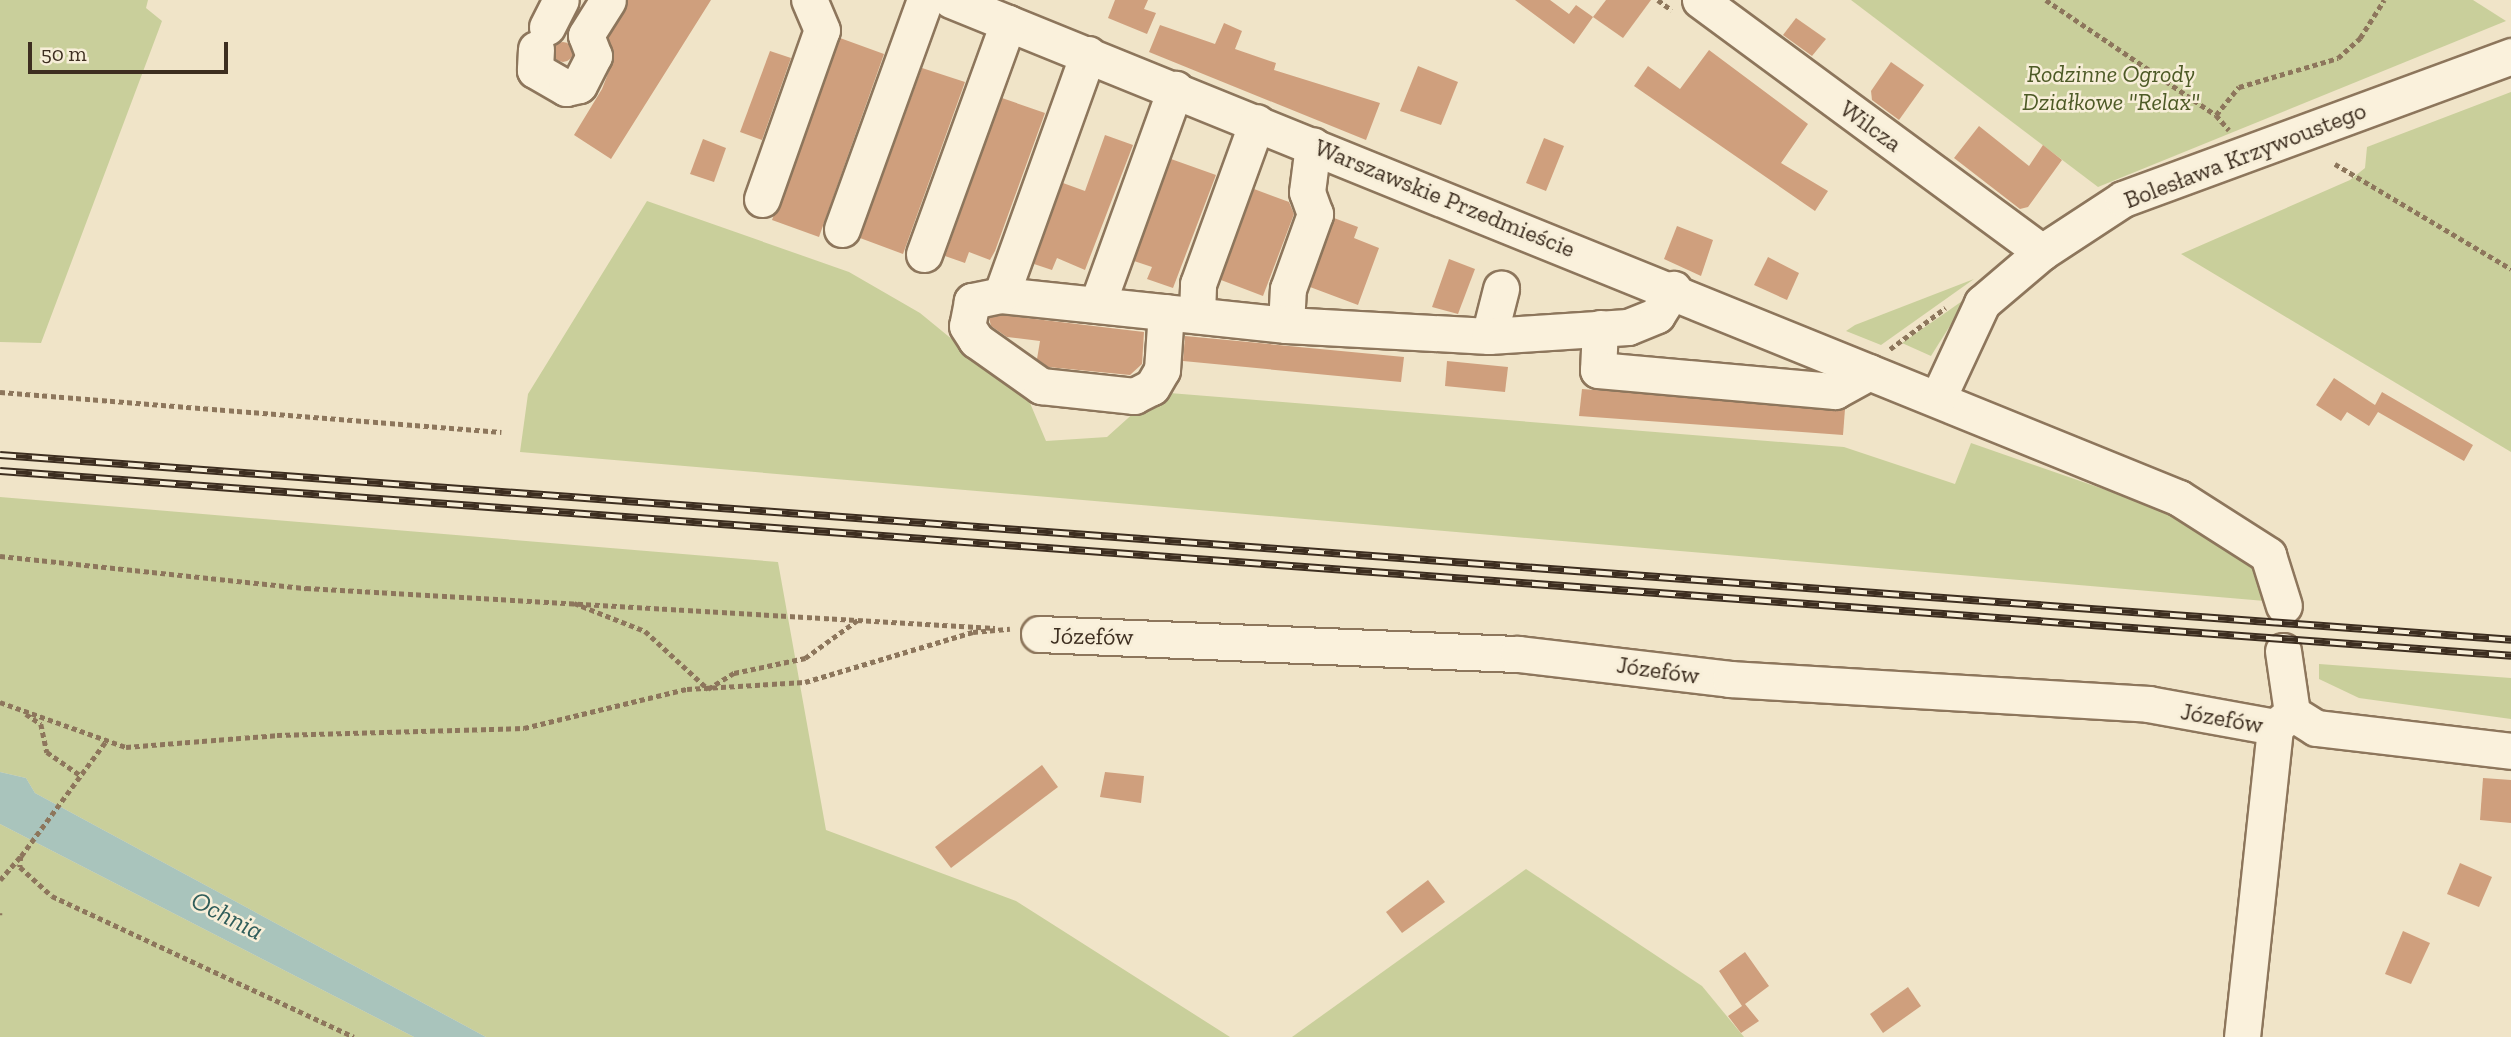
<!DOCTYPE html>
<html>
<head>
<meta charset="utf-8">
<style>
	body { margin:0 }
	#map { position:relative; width:2511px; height:1037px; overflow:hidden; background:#f0e4c8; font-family:"Zilla Slab",serif }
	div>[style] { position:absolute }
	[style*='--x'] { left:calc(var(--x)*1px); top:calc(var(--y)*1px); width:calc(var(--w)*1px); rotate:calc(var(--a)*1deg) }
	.green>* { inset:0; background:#c9cf9b }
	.water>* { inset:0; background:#a9c4bc }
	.building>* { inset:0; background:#cf9f7d }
	.round { border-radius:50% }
	.path>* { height:4.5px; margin-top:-2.25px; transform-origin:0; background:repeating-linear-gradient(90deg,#8d765c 0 5px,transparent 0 8.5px) }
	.roads { filter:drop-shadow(2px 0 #8d765c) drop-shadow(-2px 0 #8d765c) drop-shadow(0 2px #8d765c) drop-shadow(0 -2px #8d765c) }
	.minor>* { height:35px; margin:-17.5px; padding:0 17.5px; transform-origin:17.5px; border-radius:17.5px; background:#faf1dc }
	.rail>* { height:8px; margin-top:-4px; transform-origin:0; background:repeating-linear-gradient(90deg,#f7eed8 0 16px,#3d2e20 0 32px); box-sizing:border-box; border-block:2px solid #3d2e20 }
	span { translate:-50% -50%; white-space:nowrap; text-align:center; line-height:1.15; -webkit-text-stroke:5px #f7eed8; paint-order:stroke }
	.park-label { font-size:24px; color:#4d5a26; font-style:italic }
	.street-label { font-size:24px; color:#3d2e20 }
	.water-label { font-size:26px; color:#2f5d5a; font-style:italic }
	.scale { position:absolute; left:28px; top:42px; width:200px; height:32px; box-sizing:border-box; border:4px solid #3d2e20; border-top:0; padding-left:9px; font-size:21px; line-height:24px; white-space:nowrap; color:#3d2e20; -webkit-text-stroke:5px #f7eed8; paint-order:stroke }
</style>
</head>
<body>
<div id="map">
	<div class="green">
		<div style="clip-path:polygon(0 0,148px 0,146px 8px,162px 21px,41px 343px,0 342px)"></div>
		<div style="clip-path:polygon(1851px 0,2473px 0,2506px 21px,2098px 187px)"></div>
		<div style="clip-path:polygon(2511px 92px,2511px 452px,2181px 254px,2350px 180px,2365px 168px,2367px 147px)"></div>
		<div style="clip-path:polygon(647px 201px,849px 272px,920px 313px,1030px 403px,1046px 441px,1107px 437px,1157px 392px,1844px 447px,1955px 484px,1971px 443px,2181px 516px,2261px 571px,2265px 601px,520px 452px,528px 394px)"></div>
		<div style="clip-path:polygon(1974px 279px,1881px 345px,1846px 331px,1855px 325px)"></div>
		<div style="clip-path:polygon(1968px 297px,1931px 356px,1902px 343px)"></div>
		<div style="clip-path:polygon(0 497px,778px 562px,826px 830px,1016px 901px,1230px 1037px,486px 1037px,35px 793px,26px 778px,0 772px)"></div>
		<div style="clip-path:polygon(2319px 664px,2511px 678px,2511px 719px,2359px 698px,2319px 679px)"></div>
		<div style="clip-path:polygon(0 824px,414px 1037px,0 1037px)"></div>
		<div style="clip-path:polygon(1526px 869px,1702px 986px,1744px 1037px,1292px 1037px)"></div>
	</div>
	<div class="water">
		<div style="clip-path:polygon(0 772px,26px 778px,35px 793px,486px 1037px,414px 1037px,0 824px)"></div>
	</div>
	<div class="building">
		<div style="clip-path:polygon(628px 0,711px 0,611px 159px,574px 135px,602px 89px,614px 58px,608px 37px)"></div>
		<div style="clip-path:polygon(1115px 0,1148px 0,1144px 9px,1156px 13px,1147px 34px,1108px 18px)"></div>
		<div style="clip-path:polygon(1515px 0,1550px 0,1569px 14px,1576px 5px,1593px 17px,1574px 44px)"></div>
		<div style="clip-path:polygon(1606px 0,1651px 0,1623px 38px,1593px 17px)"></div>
		<div style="clip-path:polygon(1796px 18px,1826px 39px,1812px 56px,1783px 35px)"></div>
		<div style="clip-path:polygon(1224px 23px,1242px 31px,1235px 49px,1276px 63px,1274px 70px,1380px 103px,1366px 140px,1149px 52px,1160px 25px,1215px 44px)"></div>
		<div style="clip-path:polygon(840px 38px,884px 54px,819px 237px,772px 220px)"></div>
		<div class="round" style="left:553px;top:42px;width:20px;height:20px"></div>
		<div style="clip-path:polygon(1709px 50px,1808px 124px,1781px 163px,1828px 191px,1815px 211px,1634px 86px,1648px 66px,1680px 89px)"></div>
		<div style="clip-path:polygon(770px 51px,791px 58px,762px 140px,740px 132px)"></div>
		<div style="clip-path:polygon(1891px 62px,1924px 85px,1899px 120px,1872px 100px,1871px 91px)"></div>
		<div style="clip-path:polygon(1418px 66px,1458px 82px,1441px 125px,1400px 111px)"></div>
		<div style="clip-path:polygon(922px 68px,965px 82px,903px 254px,860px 238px)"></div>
		<div style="clip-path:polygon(1002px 98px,1045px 113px,995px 251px,990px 260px,969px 252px,965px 263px,945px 256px)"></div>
		<div style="clip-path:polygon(1979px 126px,2029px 166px,2043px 145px,2062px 160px,2028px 207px,2020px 209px,1954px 158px)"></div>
		<div style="clip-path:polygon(1105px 135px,1133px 145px,1085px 270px,1057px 258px,1052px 270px,1034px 264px,1063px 183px,1085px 191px)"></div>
		<div style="clip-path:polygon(1544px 138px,1564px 146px,1546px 191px,1526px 183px)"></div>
		<div style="clip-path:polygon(703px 139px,726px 148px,714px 182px,690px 174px)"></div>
		<div style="clip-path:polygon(1171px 159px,1216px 175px,1173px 288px,1147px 279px,1152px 267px,1134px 261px)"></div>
		<div style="clip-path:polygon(1254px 189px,1289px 202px,1294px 214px,1263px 296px,1221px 280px)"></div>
		<div style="clip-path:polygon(1334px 218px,1358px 227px,1354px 238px,1379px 248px,1358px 305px,1310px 287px)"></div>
		<div style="clip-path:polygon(1677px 226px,1713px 240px,1701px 276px,1664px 259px)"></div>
		<div style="clip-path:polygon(1768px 257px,1799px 273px,1787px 300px,1754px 285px)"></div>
		<div style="clip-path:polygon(1449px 259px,1475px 269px,1458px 314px,1432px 307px)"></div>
		<div style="clip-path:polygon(1002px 315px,1144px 332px,1142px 364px,1130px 375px,1048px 367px,1037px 359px,1040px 341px,1007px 337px,991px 326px,989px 318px)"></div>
		<div style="clip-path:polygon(1185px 336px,1404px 357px,1401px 382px,1183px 361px)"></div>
		<div style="clip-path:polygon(1447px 361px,1508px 367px,1505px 392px,1445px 386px)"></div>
		<div style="clip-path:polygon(2334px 378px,2375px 405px,2382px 392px,2473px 445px,2464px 461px,2378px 412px,2369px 426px,2347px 412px,2341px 421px,2316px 405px)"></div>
		<div style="clip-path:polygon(1582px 389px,1845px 409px,1843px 435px,1579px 416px)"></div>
		<div style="clip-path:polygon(1042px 765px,1058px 787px,951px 868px,935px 847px)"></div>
		<div style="clip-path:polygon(1105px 772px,1144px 776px,1141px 803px,1100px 797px)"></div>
		<div style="clip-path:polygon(2483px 778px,2511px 780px,2511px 823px,2480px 820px)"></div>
		<div style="clip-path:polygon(2460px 863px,2492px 877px,2479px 907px,2447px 894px)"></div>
		<div style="clip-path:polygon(1428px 880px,1445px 902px,1402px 933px,1386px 912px)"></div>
		<div style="clip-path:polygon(2403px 931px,2430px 943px,2411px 984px,2385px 974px)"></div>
		<div style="clip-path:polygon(1745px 952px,1769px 986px,1745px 1004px,1759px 1021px,1741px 1033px,1728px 1016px,1742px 1006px,1719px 971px)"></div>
		<div style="clip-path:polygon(1908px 987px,1921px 1006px,1883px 1033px,1870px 1014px)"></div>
	</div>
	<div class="path">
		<div style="--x:1658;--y:0;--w:17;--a:36"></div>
		<div style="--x:2046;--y:0;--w:205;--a:34.1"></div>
		<div style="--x:2216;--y:115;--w:36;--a:-51"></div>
		<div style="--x:2239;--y:87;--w:103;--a:-16.3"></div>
		<div style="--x:2338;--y:58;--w:30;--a:-42"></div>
		<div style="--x:2360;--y:38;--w:45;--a:-57.7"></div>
		<div style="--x:2216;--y:115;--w:20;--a:49"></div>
		<div style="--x:2335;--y:164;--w:205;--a:30.8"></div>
		<div style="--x:1890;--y:349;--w:69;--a:-36.7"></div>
		<div style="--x:0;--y:392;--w:503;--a:4.56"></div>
		<div style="--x:0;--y:556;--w:308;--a:6"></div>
		<div style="--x:306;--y:588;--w:690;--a:3.32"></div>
		<div style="--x:574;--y:603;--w:76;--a:21.5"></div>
		<div style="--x:645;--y:631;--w:86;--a:42.6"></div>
		<div style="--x:708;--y:689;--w:31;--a:-32"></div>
		<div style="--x:734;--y:673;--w:73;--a:-11.9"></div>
		<div style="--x:805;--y:658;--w:67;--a:-35.8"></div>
		<div style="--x:0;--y:702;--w:134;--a:19.7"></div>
		<div style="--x:126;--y:747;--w:151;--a:-4.5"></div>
		<div style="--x:277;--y:735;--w:247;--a:-1.6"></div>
		<div style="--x:524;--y:728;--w:168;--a:-13.5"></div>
		<div style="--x:687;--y:689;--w:118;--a:-3.4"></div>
		<div style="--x:805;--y:682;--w:175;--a:-16.6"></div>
		<div style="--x:973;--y:632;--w:37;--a:-5"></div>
		<div style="--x:26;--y:714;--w:18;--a:34"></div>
		<div style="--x:41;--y:724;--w:29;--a:78"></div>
		<div style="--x:47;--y:752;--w:40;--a:34.9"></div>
		<div style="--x:21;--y:856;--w:143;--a:-53.5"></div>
		<div style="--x:0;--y:880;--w:32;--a:-49"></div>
		<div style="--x:21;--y:856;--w:11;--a:95"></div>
		<div style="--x:20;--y:867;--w:43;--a:42.2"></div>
		<div style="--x:52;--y:896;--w:333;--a:25"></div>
		<div style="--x:0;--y:913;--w:2;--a:90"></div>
	</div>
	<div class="roads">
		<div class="minor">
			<div style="--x:951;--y:0;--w:1325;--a:22.07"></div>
			<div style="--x:2179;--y:498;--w:106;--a:32.6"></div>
			<div style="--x:2268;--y:555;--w:53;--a:72.6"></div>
			<div style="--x:1700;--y:0;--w:425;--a:36.4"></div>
			<div style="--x:547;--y:27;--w:30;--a:-63"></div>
			<div style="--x:536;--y:49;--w:21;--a:93"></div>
			<div style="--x:535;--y:70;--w:36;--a:30"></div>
			<div style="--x:566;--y:88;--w:13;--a:-13"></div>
			<div style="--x:579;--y:85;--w:33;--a:-63"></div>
			<div style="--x:594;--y:56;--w:22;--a:-111"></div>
			<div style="--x:586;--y:35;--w:41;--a:-57.8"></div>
			<div style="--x:1088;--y:54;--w:256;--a:109.8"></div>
			<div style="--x:1001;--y:295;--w:287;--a:6"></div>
			<div style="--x:1286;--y:325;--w:203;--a:3.1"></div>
			<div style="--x:1489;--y:336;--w:49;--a:-75.7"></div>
			<div style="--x:762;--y:199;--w:179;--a:-70.5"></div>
			<div style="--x:822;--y:30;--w:33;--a:-113"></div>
			<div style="--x:842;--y:229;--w:244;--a:-70.1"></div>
			<div style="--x:924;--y:254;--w:246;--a:-70"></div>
			<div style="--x:1001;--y:295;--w:30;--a:168"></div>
			<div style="--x:972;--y:301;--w:25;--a:101"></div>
			<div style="--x:967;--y:326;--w:17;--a:57"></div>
			<div style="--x:976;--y:340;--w:80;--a:35.3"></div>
			<div style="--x:1041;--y:386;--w:94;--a:6.1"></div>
			<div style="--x:1134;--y:396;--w:20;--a:-27"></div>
			<div style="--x:1152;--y:387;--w:20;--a:-60"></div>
			<div style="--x:1162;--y:370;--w:58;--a:-86.1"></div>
			<div style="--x:1097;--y:305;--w:230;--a:-70.1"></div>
			<div style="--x:1197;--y:315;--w:31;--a:-88"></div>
			<div style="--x:1198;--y:284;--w:172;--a:-70"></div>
			<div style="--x:1286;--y:325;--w:36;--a:-87"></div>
			<div style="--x:1288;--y:289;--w:80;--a:-70.2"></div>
			<div style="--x:1315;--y:214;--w:23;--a:-110"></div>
			<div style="--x:1307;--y:192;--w:47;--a:-82.7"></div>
			<div style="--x:1600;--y:328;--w:42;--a:92.7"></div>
			<div style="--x:1598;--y:370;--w:238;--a:5.1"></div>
			<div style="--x:1835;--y:391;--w:39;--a:-29"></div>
			<div style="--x:1489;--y:336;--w:139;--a:-3.7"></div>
			<div style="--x:1628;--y:327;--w:31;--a:-22"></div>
			<div style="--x:1657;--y:315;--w:31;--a:-58"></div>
			<div style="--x:1938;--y:398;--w:105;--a:-65.1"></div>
			<div style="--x:1982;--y:303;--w:79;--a:-40.4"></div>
			<div style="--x:2042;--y:252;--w:97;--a:-33.2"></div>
			<div style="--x:2123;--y:199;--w:414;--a:-20.2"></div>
			<div style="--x:1039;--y:634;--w:479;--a:2.4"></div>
			<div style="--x:1518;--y:654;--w:213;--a:6.7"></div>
			<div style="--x:1730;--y:679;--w:419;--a:3.4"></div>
			<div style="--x:2148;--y:704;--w:129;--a:10.3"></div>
			<div style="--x:2283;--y:651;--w:63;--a:81.7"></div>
			<div style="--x:2292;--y:713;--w:28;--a:32"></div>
			<div style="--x:2316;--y:728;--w:196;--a:6.7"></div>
			<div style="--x:2242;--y:1037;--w:312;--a:-83.9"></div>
			<div style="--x:2275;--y:727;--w:22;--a:-39"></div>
		</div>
	</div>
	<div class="rail">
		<div style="--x:0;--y:455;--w:2518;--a:4.21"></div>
		<div style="--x:0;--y:471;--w:2518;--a:4.21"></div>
	</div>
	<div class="park-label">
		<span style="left:2111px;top:88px">Rodzinne Ogrody<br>Działkowe "Relax"</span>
	</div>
	<div class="street-label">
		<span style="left:1871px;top:126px;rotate:36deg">Wilcza</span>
		<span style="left:2245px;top:155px;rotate:-21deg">Bolesława Krzywoustego</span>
		<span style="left:1445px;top:198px;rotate:22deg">Warszawskie Przedmieście</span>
		<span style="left:1092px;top:636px;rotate:1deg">Józefów</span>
		<span style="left:1658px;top:670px;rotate:8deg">Józefów</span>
		<span style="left:2222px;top:718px;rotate:10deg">Józefów</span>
	</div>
	<div class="water-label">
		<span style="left:227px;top:916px;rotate:27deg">Ochnia</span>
	</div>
	<div class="scale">50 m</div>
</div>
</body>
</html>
